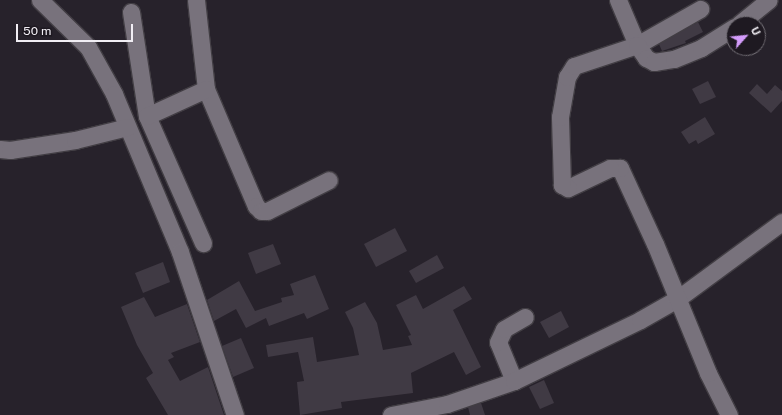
<!DOCTYPE html>
<html>
<head>
<meta charset="utf-8">
<style>
	body { margin:0 }
	#map { position:relative; width:782px; height:415px; overflow:hidden; background:#27222b; font-family:"Public Sans",sans-serif }
	div>[style] { position:absolute }
	[style*='--x'] { left:calc(var(--x)*1px); top:calc(var(--y)*1px); width:calc(var(--w)*1px); rotate:calc(var(--a)*1deg) }
	.building>* { inset:0; background:#403a44 }
	.roads { filter:drop-shadow(1px 0 #423e44) drop-shadow(-1px 0 #423e44) drop-shadow(0 1px #423e44) drop-shadow(0 -1px #423e44) }
	.minor>* { height:17px; margin:-8.5px; padding:0 8.5px; transform-origin:8.5px; border-radius:8.5px; background:#78727c }
	span { translate:-50% -50%; white-space:nowrap; text-align:center; line-height:1.15; -webkit-text-stroke:3px #1e1921; paint-order:stroke }
	.north { position:absolute; left:726px; top:16px; width:40px; height:40px; box-sizing:border-box; background:#1e1921; border:1px solid #726e75; border-radius:50%; rotate:63deg; font-size:11px; font-weight:700; line-height:16px; text-align:center; color:#f1eef4 }
	.north::after { content:''; display:block; margin:auto; width:14px; height:18px; background:#d49cfb; clip-path:polygon(50% 0,100% 100%,50% 72%,0 100%) }
	.scale { position:absolute; left:16px; top:24px; width:117px; height:18px; box-sizing:border-box; border:2px solid #f1eef4; border-top:0; padding-left:5px; font-size:12px; line-height:14px; white-space:nowrap; color:#f1eef4; -webkit-text-stroke:3px #1e1921; paint-order:stroke }
</style>
</head>
<body>
<div id="map">
	<div class="building">
		<div style="clip-path:polygon(698px 22px,703px 32px,685px 41px,686px 43px,662px 51px,659px 44px)"></div>
		<div style="clip-path:polygon(708px 81px,716px 97px,700px 104px,692px 89px)"></div>
		<div style="clip-path:polygon(757px 84px,767px 94px,775px 85px,782px 91px,782px 101px,771px 113px,749px 93px)"></div>
		<div style="clip-path:polygon(705px 117px,715px 134px,698px 144px,696px 140px,689px 144px,681px 132px)"></div>
		<div style="clip-path:polygon(395px 228px,407px 251px,376px 267px,364px 244px)"></div>
		<div style="clip-path:polygon(273px 244px,281px 264px,256px 274px,248px 253px)"></div>
		<div style="clip-path:polygon(437px 255px,444px 268px,416px 283px,409px 271px)"></div>
		<div style="clip-path:polygon(163px 262px,170px 282px,143px 293px,135px 273px)"></div>
		<div style="clip-path:polygon(315px 275px,329px 309px,307px 319px,304px 313px,269px 326px,266px 318px,246px 328px,236px 309px,214px 321px,207px 300px,239px 281px,255px 311px,282px 302px,281px 298px,294px 295px,290px 284px)"></div>
		<div style="clip-path:polygon(464px 286px,472px 299px,453px 310px,481px 367px,466px 375px,454px 352px,411px 373px,413px 393px,341px 402px,342px 408px,300px 415px,297px 382px,304px 381px,298px 352px,268px 357px,266px 345px,313px 337px,317px 362px,359px 355px,353px 328px,345px 312px,365px 302px,377px 323px,383px 350px,412px 345px,408px 336px,411px 335px,396px 305px,416px 295px,423px 309px)"></div>
		<div style="clip-path:polygon(144px 297px,155px 317px,187px 304px,200px 342px,171px 353px,174px 357px,168px 360px,180px 381px,208px 367px,224px 415px,168px 415px,146px 378px,153px 373px,137px 345px,121px 307px)"></div>
		<div style="clip-path:polygon(561px 311px,569px 327px,549px 338px,540px 322px)"></div>
		<div style="clip-path:polygon(241px 338px,254px 368px,233px 377px,222px 346px)"></div>
		<div style="clip-path:polygon(544px 380px,554px 403px,540px 409px,529px 387px)"></div>
		<div style="clip-path:polygon(481px 403px,485px 415px,470px 415px,468px 407px)"></div>
	</div>
	<div class="roads">
		<div class="minor">
			<div style="--x:40;--y:0;--w:67;--a:44.4"></div>
			<div style="--x:88;--y:47;--w:54;--a:61"></div>
			<div style="--x:114;--y:94;--w:171;--a:67.3"></div>
			<div style="--x:180;--y:252;--w:172;--a:71.4"></div>
			<div style="--x:196;--y:0;--w:90;--a:83.6"></div>
			<div style="--x:206;--y:89;--w:127;--a:66.9"></div>
			<div style="--x:256;--y:206;--w:7;--a:45"></div>
			<div style="--x:261;--y:211;--w:6;--a:0"></div>
			<div style="--x:267;--y:211;--w:69;--a:-26.6"></div>
			<div style="--x:618;--y:0;--w:49;--a:67.1"></div>
			<div style="--x:637;--y:45;--w:73;--a:-29.7"></div>
			<div style="--x:131;--y:12;--w:105;--a:81.3"></div>
			<div style="--x:147;--y:116;--w:139;--a:66.2"></div>
			<div style="--x:739;--y:24;--w:38;--a:-39"></div>
			<div style="--x:147;--y:116;--w:65;--a:-24.6"></div>
			<div style="--x:0;--y:149;--w:10;--a:6"></div>
			<div style="--x:10;--y:150;--w:66;--a:-8.7"></div>
			<div style="--x:75;--y:140;--w:54;--a:-14"></div>
			<div style="--x:514;--y:381;--w:42;--a:-112.3"></div>
			<div style="--x:498;--y:342;--w:14;--a:-65"></div>
			<div style="--x:504;--y:329;--w:24;--a:-30"></div>
			<div style="--x:391;--y:415;--w:57;--a:-11.1"></div>
			<div style="--x:447;--y:404;--w:71;--a:-18.9"></div>
			<div style="--x:514;--y:381;--w:140;--a:-25.8"></div>
			<div style="--x:640;--y:320;--w:43;--a:-29.6"></div>
			<div style="--x:677;--y:299;--w:130;--a:-36.3"></div>
			<div style="--x:729;--y:415;--w:47;--a:-116.6"></div>
			<div style="--x:708;--y:373;--w:139;--a:-112.3"></div>
			<div style="--x:655;--y:244;--w:84;--a:-114.7"></div>
			<div style="--x:620;--y:168;--w:10;--a:180"></div>
			<div style="--x:610;--y:168;--w:47;--a:154.5"></div>
			<div style="--x:568;--y:188;--w:7;--a:-153"></div>
			<div style="--x:562;--y:185;--w:68;--a:-91.7"></div>
			<div style="--x:560;--y:117;--w:41;--a:-80.1"></div>
			<div style="--x:567;--y:77;--w:13;--a:-58"></div>
			<div style="--x:574;--y:66;--w:66;--a:-18.4"></div>
			<div style="--x:637;--y:45;--w:16;--a:55"></div>
			<div style="--x:646;--y:58;--w:9;--a:27"></div>
			<div style="--x:654;--y:62;--w:20;--a:-9"></div>
			<div style="--x:674;--y:59;--w:29;--a:-22"></div>
			<div style="--x:701;--y:48;--w:39;--a:-32"></div>
		</div>
	</div>
	<div class="north">U</div>
	<div class="scale">50 m</div>
</div>
</body>
</html>
